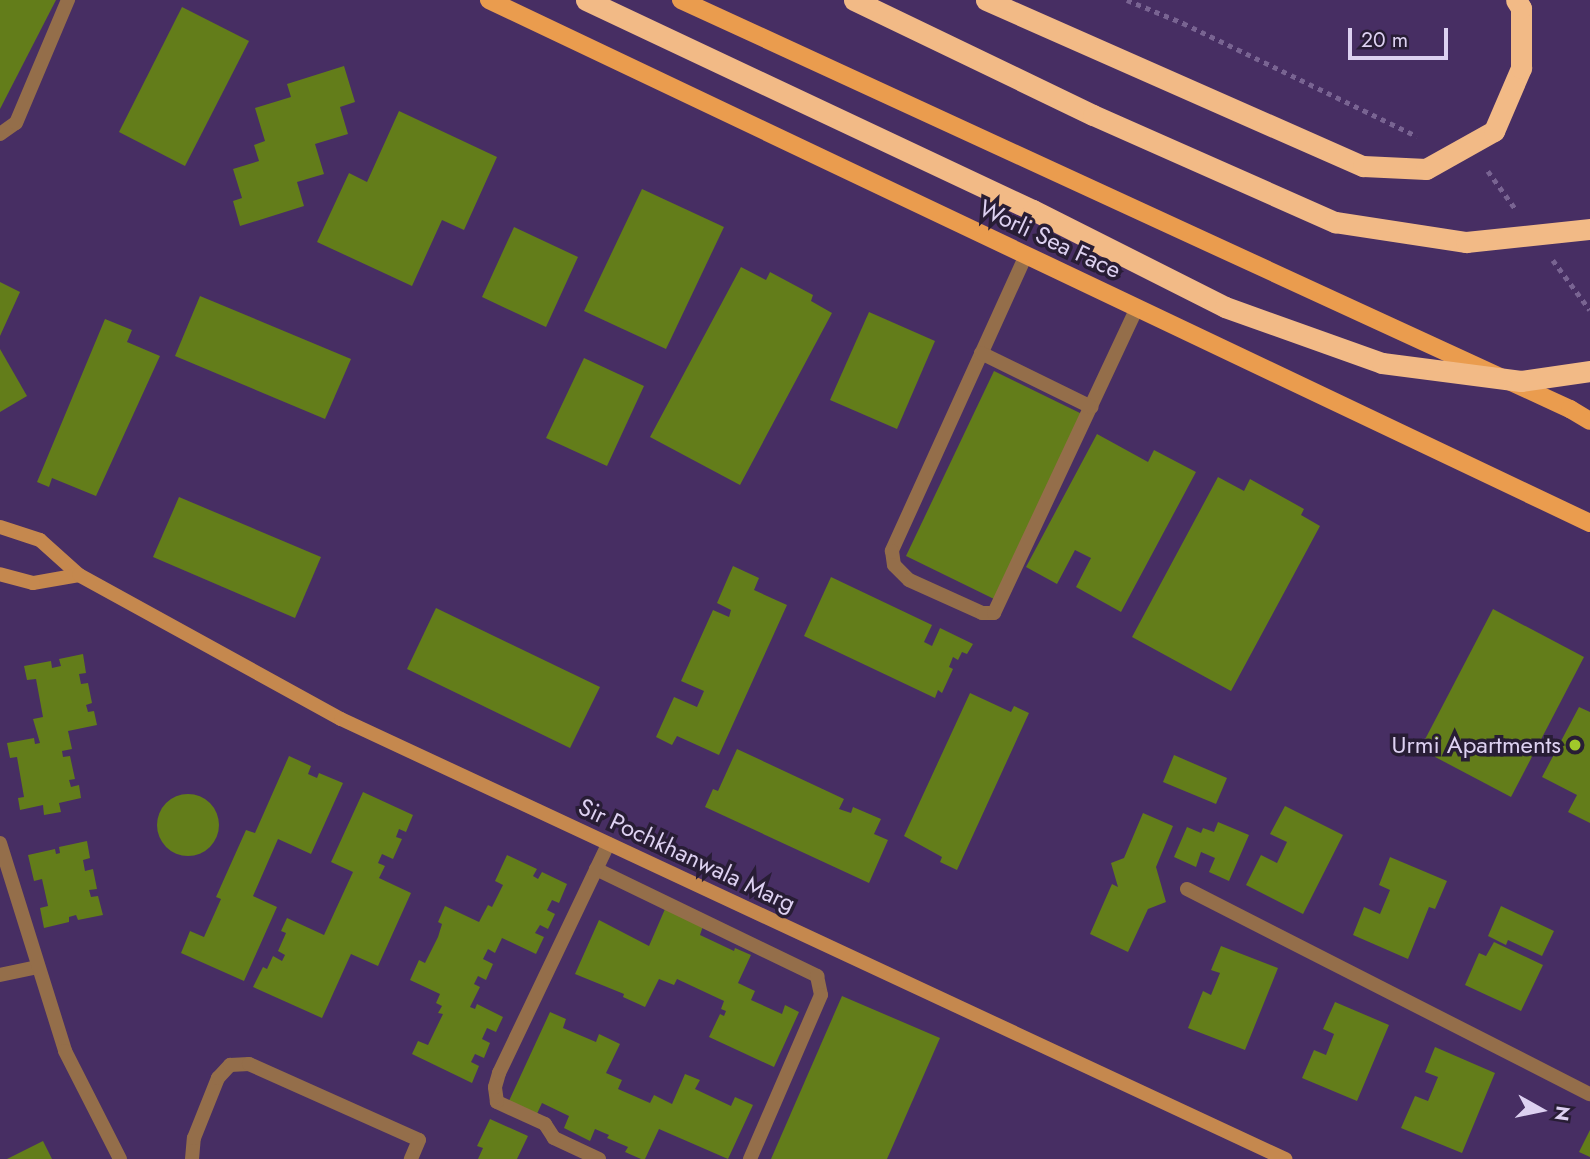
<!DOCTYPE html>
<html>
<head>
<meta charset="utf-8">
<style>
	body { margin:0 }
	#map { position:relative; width:1590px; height:1159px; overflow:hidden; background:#472e63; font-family:Jost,sans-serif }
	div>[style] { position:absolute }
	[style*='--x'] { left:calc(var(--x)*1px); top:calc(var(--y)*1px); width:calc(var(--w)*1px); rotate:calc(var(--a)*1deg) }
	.building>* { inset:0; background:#637d1a }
	.round { border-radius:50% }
	.path>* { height:4.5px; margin-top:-2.25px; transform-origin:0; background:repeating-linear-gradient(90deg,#796492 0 5px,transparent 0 10px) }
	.lane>* { height:14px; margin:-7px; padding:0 7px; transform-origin:7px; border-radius:7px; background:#946e4a }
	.street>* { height:14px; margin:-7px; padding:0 7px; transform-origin:7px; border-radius:7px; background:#946e4a }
	.secondary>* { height:14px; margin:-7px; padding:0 7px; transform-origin:7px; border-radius:7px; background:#c5884e }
	.primary>* { height:18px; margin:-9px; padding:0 9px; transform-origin:9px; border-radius:9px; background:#ea9c4e }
	.highway>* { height:21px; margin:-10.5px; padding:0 10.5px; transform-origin:10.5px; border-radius:10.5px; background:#f2ba86 }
	.highway-bridge>* { height:21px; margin:-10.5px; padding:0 10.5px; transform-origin:10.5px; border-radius:10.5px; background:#f2ba86 }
	.dots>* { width:19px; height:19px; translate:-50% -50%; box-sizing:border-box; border:4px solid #281d35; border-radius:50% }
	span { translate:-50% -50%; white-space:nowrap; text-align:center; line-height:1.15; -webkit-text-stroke:7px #281d35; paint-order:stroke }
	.street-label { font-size:24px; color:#ddd1f1 }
	.poi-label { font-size:24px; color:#ddd1f1 }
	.right { translate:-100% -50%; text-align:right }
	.north { position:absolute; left:1506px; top:1075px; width:70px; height:70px; -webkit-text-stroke:5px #281d35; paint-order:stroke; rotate:99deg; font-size:19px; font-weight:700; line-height:28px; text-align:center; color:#ddd1f1 }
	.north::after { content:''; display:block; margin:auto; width:24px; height:32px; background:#ddd1f1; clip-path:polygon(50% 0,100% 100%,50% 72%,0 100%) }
	.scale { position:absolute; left:1348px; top:28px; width:100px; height:32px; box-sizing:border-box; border:4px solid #ddd1f1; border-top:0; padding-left:9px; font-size:21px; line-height:24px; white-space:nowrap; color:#ddd1f1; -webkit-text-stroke:5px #281d35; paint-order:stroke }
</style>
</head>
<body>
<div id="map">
	<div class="building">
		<div style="clip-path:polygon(0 0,56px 0,0 109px)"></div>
		<div style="clip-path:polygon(182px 7px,249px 41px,185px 166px,119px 132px)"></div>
		<div style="clip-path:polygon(344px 66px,355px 102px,340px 107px,348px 134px,315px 144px,324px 174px,297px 182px,304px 206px,240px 226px,233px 201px,242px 198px,233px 169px,259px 161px,254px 145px,265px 141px,255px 108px,291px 97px,287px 84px)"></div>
		<div style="clip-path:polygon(399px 111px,497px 157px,464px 230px,442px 220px,412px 286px,317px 242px,349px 173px,367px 182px)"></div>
		<div style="clip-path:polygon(642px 189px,724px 227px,666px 349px,584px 311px)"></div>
		<div style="clip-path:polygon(514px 227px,578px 257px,546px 327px,482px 297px)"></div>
		<div style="clip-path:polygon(741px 267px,766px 280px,770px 272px,813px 295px,811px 301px,832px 313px,740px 485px,650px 437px)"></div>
		<div style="clip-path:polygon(0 282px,20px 292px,0 336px)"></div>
		<div style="clip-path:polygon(200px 296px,351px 359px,325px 419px,175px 356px)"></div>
		<div style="clip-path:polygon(869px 312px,935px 341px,897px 429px,830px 400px)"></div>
		<div style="clip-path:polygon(105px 319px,132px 330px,127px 342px,160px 356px,96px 496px,52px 478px,49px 487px,37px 482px)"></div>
		<div style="clip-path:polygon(0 349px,27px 396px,0 412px)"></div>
		<div style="clip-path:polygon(584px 358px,644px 386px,607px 466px,546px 438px)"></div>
		<div style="clip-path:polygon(994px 371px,1082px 414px,994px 599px,906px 556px)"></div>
		<div style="clip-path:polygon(1097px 434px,1148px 462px,1154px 450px,1196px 472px,1121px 612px,1076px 587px,1091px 558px,1075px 550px,1057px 584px,1026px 567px)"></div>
		<div style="clip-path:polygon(1218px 477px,1244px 491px,1250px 479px,1304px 509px,1301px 515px,1320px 526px,1231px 691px,1132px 637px)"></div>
		<div style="clip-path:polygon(179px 497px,321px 557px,295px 618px,153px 557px)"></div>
		<div style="clip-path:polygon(733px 566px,759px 578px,754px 590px,787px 605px,719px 755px,677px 736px,672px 745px,656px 737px,674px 697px,697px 707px,704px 691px,681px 681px,713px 610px,729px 617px,731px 610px,717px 603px)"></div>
		<div style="clip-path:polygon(831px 577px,932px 625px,924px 642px,932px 646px,940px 628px,973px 644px,967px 654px,962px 652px,958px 660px,953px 657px,949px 667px,953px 669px,942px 693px,938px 690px,935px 698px,804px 636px)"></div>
		<div style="clip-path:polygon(436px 608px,600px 687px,570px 748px,407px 669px)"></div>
		<div style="clip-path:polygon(1493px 609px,1584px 657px,1511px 797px,1420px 749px)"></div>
		<div style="clip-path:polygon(83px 654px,86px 673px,79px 674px,81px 684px,88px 683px,92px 703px,86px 705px,88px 712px,94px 711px,97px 725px,68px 731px,72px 749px,62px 751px,63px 757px,70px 756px,75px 779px,69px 780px,71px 787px,79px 785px,81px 798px,59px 803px,61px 812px,44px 815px,43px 805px,20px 810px,18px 798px,24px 797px,17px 757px,10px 758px,7px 743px,34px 738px,35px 744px,40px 743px,33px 719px,43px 717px,36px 679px,27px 680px,24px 666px,51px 661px,52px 668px,61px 666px,59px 659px)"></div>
		<div style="clip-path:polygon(970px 693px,1011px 712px,1014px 706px,1029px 713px,957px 870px,940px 862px,942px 857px,904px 836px)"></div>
		<div style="clip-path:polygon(1579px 707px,1590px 712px,1590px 823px,1568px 812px,1577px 795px,1542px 777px)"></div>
		<div style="clip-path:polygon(737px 749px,844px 799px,839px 809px,851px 813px,853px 807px,881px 819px,874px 834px,888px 840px,869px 883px,705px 807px,713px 789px,718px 791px)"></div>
		<div style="clip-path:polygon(1174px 755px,1227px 778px,1216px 804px,1163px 782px)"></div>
		<div style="clip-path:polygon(289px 756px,311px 766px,308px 774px,317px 778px,319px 773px,343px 783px,311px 854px,278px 839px,253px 896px,277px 907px,244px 981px,181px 953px,190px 931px,204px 937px,221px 899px,216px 897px,246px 830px,255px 833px)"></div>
		<div style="clip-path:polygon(363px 792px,413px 815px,406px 832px,399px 829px,396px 837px,402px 839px,393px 859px,382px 854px,378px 863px,385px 866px,379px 878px,411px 893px,378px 966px,351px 954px,322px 1018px,253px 987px,263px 967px,267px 969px,273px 956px,282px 961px,285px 955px,278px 951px,286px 933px,281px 931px,287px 918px,324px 935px,353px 872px,331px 862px)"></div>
		<div class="round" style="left:157px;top:794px;width:62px;height:62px"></div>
		<div style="clip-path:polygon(1285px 806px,1343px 835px,1303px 914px,1246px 885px,1261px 855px,1277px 863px,1287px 842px,1270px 834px)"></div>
		<div style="clip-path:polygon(1143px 813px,1173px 826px,1156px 867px,1166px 902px,1148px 909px,1128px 952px,1090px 934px,1112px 884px,1118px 887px,1111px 863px,1124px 858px)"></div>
		<div style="clip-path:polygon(1218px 822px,1249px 835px,1229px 881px,1209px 872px,1215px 858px,1201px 852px,1196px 867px,1174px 857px,1187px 827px,1201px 833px,1203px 828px,1214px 832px)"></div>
		<div style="clip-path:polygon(87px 841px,90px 858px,83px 860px,85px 871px,93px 869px,97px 889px,89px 890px,91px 897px,98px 896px,103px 915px,78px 920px,76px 915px,69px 917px,69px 922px,44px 928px,40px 908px,48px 906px,42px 879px,34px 881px,28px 855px,55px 849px,56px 854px,60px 853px,59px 847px)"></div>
		<div style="clip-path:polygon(507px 855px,537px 869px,533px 876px,538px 879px,542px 872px,567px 884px,559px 903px,552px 900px,547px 910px,555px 914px,548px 929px,540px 925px,535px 933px,544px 937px,536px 954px,502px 938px,495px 953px,488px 949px,483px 959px,493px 964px,486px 980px,478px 976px,474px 984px,480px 987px,470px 1007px,475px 1009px,477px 1004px,503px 1017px,496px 1032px,487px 1028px,482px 1039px,490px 1043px,484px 1058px,475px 1054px,471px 1062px,479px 1066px,472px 1083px,412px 1054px,418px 1041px,428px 1045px,443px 1014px,438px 1013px,442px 1006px,436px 1003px,440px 994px,410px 980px,419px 960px,425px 963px,438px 937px,442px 924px,438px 922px,445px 906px,479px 922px,488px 905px,492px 907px,503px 885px,495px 881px)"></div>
		<div style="clip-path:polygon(1390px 857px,1447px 881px,1435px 909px,1429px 907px,1408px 959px,1353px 935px,1364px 907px,1380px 914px,1390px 890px,1379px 885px)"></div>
		<div style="clip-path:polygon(1501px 906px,1554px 931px,1542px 956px,1508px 940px,1506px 945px,1488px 936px)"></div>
		<div style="clip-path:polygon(665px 909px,703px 926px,700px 935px,734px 951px,735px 948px,751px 955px,738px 983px,755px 991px,751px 1000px,782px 1014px,785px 1005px,799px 1012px,774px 1067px,709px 1037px,720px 1014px,724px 1016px,726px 1011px,721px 1009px,724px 1001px,677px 979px,674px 985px,659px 979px,645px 1007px,623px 997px,624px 994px,575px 974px,599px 920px,649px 946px)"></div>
		<div style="clip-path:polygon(1494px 942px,1543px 965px,1521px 1011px,1465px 985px,1479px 953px,1486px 956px)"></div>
		<div style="clip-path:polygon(1221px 946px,1278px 968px,1245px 1050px,1188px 1028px,1203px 991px,1211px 995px,1220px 973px,1211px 970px)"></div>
		<div style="clip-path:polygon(842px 996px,940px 1038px,887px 1159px,771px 1159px)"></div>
		<div style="clip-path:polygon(1335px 1002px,1389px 1025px,1357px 1101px,1302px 1078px,1314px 1050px,1326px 1055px,1334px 1034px,1323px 1029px)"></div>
		<div style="clip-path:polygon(550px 1012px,566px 1019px,563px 1028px,596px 1042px,599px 1034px,620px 1044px,606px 1073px,622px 1080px,618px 1089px,650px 1103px,654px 1095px,672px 1104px,685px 1074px,700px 1080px,695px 1089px,731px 1106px,735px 1097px,753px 1105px,728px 1159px,659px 1129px,645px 1159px,641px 1159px,625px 1152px,628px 1147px,607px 1138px,609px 1135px,595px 1129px,590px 1141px,564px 1128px,569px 1116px,542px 1103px,536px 1116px,508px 1103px)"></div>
		<div style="clip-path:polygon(1435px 1047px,1495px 1073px,1462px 1153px,1401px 1128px,1415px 1096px,1428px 1101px,1438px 1077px,1425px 1072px)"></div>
		<div style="clip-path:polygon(490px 1119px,528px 1136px,517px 1159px,478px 1159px,483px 1148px,477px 1146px)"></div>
		<div style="clip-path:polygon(1590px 1130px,1590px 1157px,1579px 1152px)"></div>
		<div style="clip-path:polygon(43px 1141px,52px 1159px,7px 1159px)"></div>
	</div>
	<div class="path">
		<div style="--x:1127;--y:0;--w:61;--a:22.3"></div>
		<div style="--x:1183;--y:23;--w:260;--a:25.8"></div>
		<div style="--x:1488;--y:171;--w:49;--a:54.1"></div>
		<div style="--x:1553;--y:260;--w:62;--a:53.5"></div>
	</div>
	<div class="lane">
		<div style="--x:0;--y:975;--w:39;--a:-12"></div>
	</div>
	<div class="street">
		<div style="--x:0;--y:134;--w:19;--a:-35"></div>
		<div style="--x:16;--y:123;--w:134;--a:-67.1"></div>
		<div style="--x:1026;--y:255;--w:325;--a:114.4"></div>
		<div style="--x:892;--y:551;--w:14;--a:82"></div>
		<div style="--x:894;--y:565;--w:21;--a:45"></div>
		<div style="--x:909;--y:580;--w:80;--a:24.3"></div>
		<div style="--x:982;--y:613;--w:12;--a:0"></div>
		<div style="--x:994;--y:613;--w:337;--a:-64.9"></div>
		<div style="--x:981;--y:353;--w:123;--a:26.1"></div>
		<div style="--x:0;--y:843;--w:218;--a:72.6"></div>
		<div style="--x:65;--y:1051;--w:121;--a:63"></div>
		<div style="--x:596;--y:869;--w:246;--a:25.8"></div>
		<div style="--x:817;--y:976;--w:19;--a:78"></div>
		<div style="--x:821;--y:995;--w:179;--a:113.4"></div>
		<div style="--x:1187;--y:889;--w:452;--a:27"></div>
		<div style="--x:192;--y:1159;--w:21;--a:-85"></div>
		<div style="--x:194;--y:1138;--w:65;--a:-68.2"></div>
		<div style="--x:218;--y:1078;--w:18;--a:-47"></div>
		<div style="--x:230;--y:1065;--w:19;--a:-3"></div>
		<div style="--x:249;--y:1064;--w:186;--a:24.1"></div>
		<div style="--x:419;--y:1140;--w:21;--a:113"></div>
		<div style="--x:599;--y:1159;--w:50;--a:-155"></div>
		<div style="--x:554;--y:1138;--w:17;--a:-123"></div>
		<div style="--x:545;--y:1124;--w:53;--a:-155.4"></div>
		<div style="--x:497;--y:1102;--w:15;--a:-98"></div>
		<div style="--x:495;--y:1087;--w:15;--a:-74"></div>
		<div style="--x:499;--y:1073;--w:254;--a:-64.5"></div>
	</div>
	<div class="secondary">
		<div style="--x:0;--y:527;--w:42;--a:18"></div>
		<div style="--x:40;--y:540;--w:52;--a:41.9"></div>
		<div style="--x:79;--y:575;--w:47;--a:170.1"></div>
		<div style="--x:33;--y:583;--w:34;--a:-165"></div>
		<div style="--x:79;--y:575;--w:299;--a:28.8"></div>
		<div style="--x:341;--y:719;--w:1042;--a:24.99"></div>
	</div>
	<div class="primary">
		<div style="--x:489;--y:0;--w:1219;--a:25.41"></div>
		<div style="--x:681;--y:0;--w:979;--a:24.71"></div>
		<div style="--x:1570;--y:409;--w:23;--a:31"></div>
	</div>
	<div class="highway">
		<div style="--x:986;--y:0;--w:412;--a:23.8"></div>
		<div style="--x:1363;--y:166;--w:63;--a:2.7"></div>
		<div style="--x:1426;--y:169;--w:78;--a:-29.2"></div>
		<div style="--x:1494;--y:131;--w:69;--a:-66.8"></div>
		<div style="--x:1521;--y:68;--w:60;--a:-90"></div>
		<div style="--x:1521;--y:8;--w:9;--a:-122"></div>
	</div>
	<div class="highway-bridge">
		<div style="--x:586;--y:0;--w:494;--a:25.2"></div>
		<div style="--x:1033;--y:210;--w:215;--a:26.8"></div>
		<div style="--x:1225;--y:307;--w:167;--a:19.6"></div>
		<div style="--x:1382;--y:363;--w:140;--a:7.4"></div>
		<div style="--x:1521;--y:381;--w:70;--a:-8.2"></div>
		<div style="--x:854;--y:0;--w:265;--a:25.7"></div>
		<div style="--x:1093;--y:115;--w:265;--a:23.9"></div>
		<div style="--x:1335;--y:222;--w:133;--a:8.7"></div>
		<div style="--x:1466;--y:242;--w:125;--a:-6"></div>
	</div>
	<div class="dots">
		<div style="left:1575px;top:745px;background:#a1c92a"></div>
	</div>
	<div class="street-label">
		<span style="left:1050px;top:239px;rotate:25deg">Worli Sea Face</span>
		<span style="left:687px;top:855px;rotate:25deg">Sir Pochkhanwala Marg</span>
	</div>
	<div class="poi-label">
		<span class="right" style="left:1561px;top:745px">Urmi Apartments</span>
	</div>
	<div class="north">N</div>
	<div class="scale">20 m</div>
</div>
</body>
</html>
